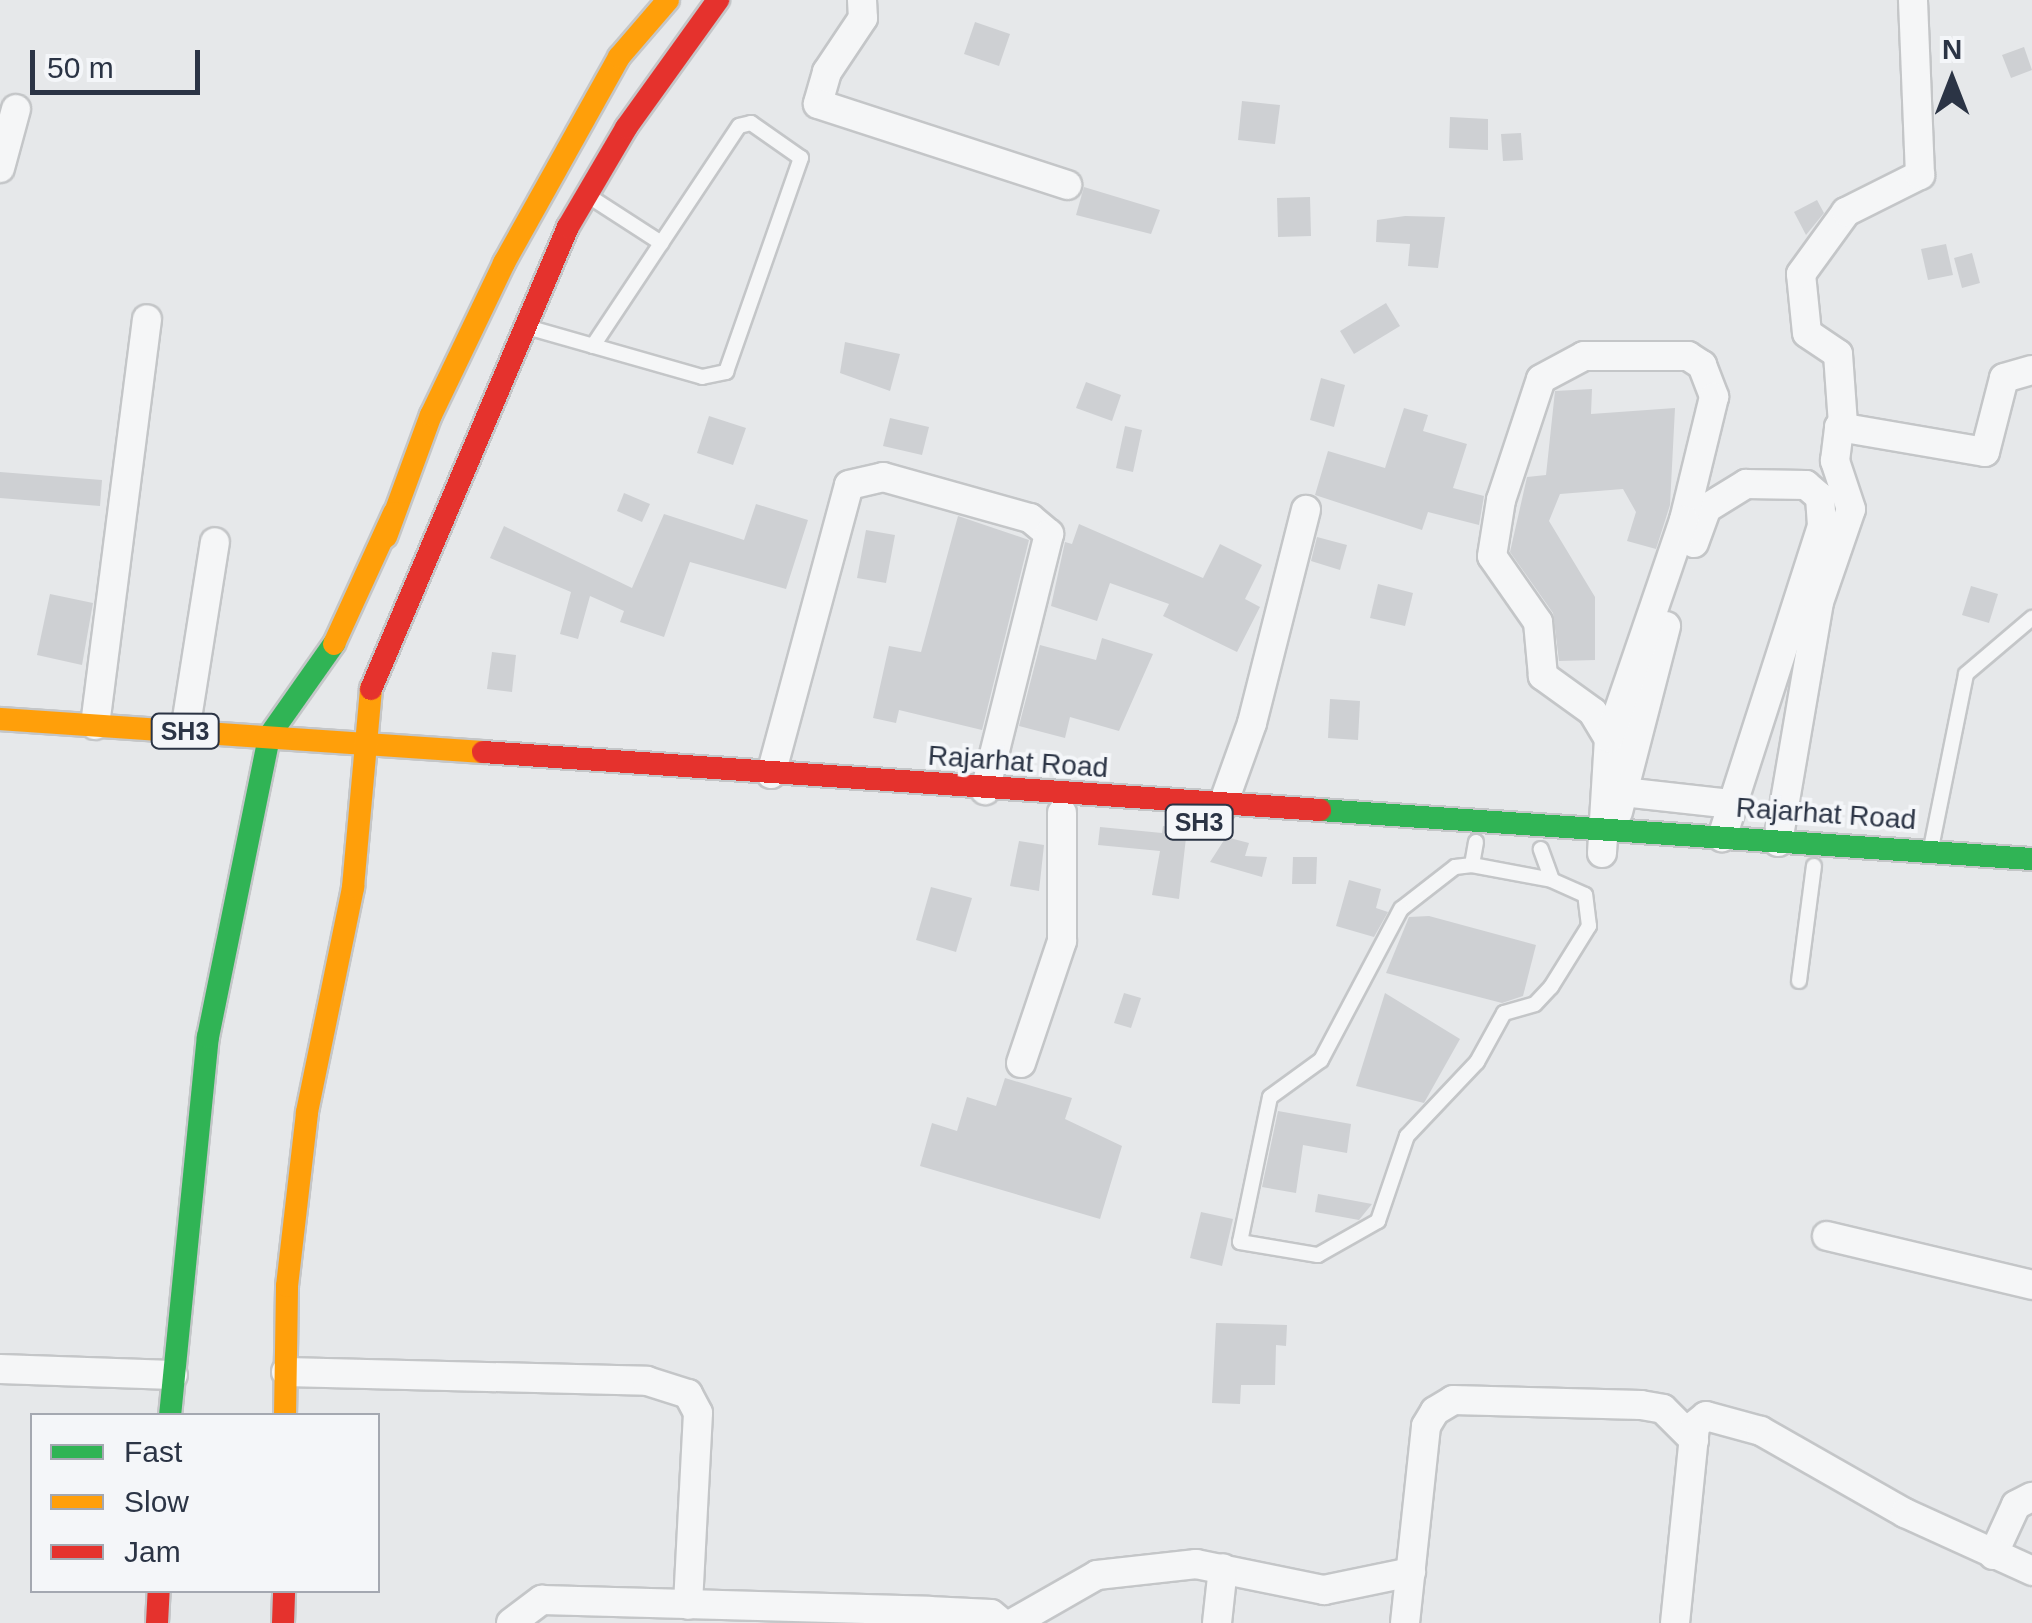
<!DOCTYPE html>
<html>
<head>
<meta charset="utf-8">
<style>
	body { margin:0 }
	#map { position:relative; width:2032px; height:1623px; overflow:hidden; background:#e6e8ea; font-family:Helvetica,sans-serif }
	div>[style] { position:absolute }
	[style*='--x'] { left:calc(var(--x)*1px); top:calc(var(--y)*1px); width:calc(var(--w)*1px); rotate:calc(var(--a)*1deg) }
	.building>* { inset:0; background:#ced0d3 }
	.roads { filter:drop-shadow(2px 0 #c4c6c8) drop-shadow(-2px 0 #c4c6c8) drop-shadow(0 2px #c4c6c8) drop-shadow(0 -2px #c4c6c8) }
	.lane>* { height:14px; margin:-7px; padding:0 7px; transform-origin:7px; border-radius:7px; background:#f5f6f7 }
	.street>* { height:28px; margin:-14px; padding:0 14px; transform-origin:14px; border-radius:14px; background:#f5f6f7 }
	.fast>* { height:22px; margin:-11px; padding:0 11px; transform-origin:11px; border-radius:11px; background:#30b455 }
	.slow>* { height:22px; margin:-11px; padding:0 11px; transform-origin:11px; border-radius:11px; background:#ff9f0a }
	.jam>* { height:22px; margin:-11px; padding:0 11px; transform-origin:11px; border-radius:11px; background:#e5322d }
	span { translate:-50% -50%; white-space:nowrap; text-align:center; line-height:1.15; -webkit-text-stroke:8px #f4f6f9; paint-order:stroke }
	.shield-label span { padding:2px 8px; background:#f4f6f9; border:2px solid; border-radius:8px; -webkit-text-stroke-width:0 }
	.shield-label { font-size:25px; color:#2b3445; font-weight:700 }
	.street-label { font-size:28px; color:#2b3445 }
	.legend { position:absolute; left:30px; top:1413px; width:350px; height:180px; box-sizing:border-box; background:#f4f6f9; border:2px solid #a4a8b1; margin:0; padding:12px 18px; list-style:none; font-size:30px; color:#2b3445 }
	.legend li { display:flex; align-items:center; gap:20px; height:50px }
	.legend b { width:50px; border:2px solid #a4a8b1 }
	.north { position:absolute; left:1902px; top:30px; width:100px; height:100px; -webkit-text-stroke:8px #f4f6f9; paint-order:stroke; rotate:0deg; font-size:28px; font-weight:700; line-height:40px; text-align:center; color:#2b3445 }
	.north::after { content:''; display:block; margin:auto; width:35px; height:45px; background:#2b3445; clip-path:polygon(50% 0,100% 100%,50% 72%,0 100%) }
	.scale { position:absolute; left:30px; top:50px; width:170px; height:45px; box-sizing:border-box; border:5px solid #2b3445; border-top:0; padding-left:12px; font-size:30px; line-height:35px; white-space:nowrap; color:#2b3445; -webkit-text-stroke:8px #f4f6f9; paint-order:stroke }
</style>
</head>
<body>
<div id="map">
	<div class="building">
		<div style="clip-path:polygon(975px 22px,1010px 34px,999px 66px,964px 54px)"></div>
		<div style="clip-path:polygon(2024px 47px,2032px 70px,2011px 78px,2002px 55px)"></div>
		<div style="clip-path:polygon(1242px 101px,1280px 105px,1275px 144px,1238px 140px)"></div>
		<div style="clip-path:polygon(1450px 117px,1488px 119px,1488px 150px,1449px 148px)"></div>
		<div style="clip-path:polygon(1521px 133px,1523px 160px,1503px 161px,1501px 134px)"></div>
		<div style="clip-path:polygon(1084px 187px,1160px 210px,1151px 234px,1076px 215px)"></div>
		<div style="clip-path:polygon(1310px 197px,1311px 236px,1278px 237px,1277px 198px)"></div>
		<div style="clip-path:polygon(1817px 200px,1824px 213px,1806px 235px,1794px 212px)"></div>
		<div style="clip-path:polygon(1405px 216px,1445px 217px,1438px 268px,1408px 266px,1410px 244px,1376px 242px,1377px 220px)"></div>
		<div style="clip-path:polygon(1946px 244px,1953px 275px,1928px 280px,1921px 249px)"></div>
		<div style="clip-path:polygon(1972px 253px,1980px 283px,1962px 288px,1954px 258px)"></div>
		<div style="clip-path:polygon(1386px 303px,1400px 326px,1354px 354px,1340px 331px)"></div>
		<div style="clip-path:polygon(845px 342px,900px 354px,890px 391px,840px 373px)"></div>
		<div style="clip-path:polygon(1321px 378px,1345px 385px,1334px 427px,1310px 420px)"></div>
		<div style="clip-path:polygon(1086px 382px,1121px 395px,1112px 421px,1076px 408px)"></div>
		<div style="clip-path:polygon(1592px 389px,1591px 414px,1675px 408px,1670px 505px,1656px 549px,1627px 541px,1636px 512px,1623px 489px,1560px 494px,1549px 521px,1595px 597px,1595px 660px,1559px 661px,1553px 613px,1510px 552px,1527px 477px,1546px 475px,1555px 391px)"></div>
		<div style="clip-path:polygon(1404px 408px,1428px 415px,1423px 431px,1467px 444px,1453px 488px,1484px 496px,1479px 525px,1428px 512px,1422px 530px,1315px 495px,1328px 451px,1385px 468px)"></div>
		<div style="clip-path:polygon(709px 416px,746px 428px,733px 465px,697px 453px)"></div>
		<div style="clip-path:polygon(890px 418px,929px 427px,922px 455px,883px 446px)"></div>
		<div style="clip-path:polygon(1125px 426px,1142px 430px,1133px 472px,1116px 468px)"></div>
		<div style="clip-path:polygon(0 472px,102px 480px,100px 506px,0 498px)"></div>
		<div style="clip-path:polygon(624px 493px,650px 504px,642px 522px,617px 511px)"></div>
		<div style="clip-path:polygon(756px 504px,808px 520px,786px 589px,690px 562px,664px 637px,620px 622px,624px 611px,590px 596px,578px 639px,560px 634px,571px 592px,490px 558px,504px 526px,632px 588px,664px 514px,744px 540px)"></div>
		<div style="clip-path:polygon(958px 516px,1029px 540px,982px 730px,899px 710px,896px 723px,873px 718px,889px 646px,921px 652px)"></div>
		<div style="clip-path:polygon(1079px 524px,1203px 578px,1220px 544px,1262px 565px,1245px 599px,1260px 607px,1237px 652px,1163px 616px,1169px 604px,1110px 583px,1097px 621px,1051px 606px,1065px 542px,1072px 544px)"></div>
		<div style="clip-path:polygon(866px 530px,895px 535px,886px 583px,857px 578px)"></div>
		<div style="clip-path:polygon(1317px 537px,1347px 545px,1340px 570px,1311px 561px)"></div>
		<div style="clip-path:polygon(1378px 584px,1413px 593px,1405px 626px,1370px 618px)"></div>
		<div style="clip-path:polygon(1971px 586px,1998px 594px,1989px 623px,1962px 615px)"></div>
		<div style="clip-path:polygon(50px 594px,93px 603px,82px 665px,37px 655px)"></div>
		<div style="clip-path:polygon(1102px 638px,1153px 654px,1119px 731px,1070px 717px,1065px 738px,1019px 726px,1040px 645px,1096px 660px)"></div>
		<div style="clip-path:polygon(492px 652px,516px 655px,512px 692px,487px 689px)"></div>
		<div style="clip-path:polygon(1330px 699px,1360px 701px,1358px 740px,1328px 738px)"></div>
		<div style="clip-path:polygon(1163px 826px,1187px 829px,1179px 899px,1152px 895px,1160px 851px,1098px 845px,1100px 827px,1162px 833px)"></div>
		<div style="clip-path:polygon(1226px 837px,1249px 843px,1245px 856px,1267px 857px,1262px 877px,1210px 862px)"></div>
		<div style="clip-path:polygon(1019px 841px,1044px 845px,1039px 891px,1010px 886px)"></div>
		<div style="clip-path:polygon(1293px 857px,1317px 857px,1316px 884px,1292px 884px)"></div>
		<div style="clip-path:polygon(1349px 880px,1381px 889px,1376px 908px,1388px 912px,1374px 937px,1336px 926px)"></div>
		<div style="clip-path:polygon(931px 887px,972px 898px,956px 952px,916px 940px)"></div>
		<div style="clip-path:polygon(1429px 916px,1536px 945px,1523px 996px,1502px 1003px,1386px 973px,1409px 917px)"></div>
		<div style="clip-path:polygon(1124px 993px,1141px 998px,1131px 1028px,1114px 1023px)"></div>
		<div style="clip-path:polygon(1385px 993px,1460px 1039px,1424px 1103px,1356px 1086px)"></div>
		<div style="clip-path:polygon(1005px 1078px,1072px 1098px,1065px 1119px,1122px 1146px,1100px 1219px,920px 1166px,932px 1123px,957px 1131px,967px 1097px,996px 1106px)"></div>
		<div style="clip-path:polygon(1278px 1111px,1351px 1124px,1347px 1153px,1303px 1145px,1296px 1193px,1262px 1187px)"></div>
		<div style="clip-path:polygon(1318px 1194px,1372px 1204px,1359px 1220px,1315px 1212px)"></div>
		<div style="clip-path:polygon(1201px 1212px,1233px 1219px,1222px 1266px,1190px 1258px)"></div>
		<div style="clip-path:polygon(1216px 1323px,1287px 1325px,1286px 1346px,1276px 1345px,1275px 1385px,1241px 1385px,1240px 1404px,1212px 1403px)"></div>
	</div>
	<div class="roads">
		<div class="lane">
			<div style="--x:590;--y:197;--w:85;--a:32.9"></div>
			<div style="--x:527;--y:327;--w:182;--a:15.9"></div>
			<div style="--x:702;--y:377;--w:25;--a:-12"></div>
			<div style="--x:726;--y:372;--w:227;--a:-70.7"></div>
			<div style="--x:801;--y:158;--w:61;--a:-145"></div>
			<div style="--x:751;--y:123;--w:12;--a:166"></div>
			<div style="--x:739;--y:126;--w:264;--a:123.6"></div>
			<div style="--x:1476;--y:842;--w:23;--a:100"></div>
			<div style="--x:1472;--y:865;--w:17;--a:173"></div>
			<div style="--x:1455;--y:867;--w:68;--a:142.1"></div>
			<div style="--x:1401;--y:909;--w:171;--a:117.9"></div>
			<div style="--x:1321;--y:1060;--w:63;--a:144"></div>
			<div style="--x:1270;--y:1097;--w:148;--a:101.7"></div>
			<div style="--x:1240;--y:1242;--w:79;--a:9.5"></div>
			<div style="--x:1318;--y:1255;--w:69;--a:-29.5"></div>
			<div style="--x:1378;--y:1221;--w:90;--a:-71.2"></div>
			<div style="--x:1407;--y:1136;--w:102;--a:-46.6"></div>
			<div style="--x:1477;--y:1062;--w:56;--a:-61.1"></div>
			<div style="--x:1504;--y:1013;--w:32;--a:-16"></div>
			<div style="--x:1535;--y:1004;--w:23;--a:-47"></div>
			<div style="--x:1551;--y:987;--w:72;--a:-58.1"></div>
			<div style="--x:1589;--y:926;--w:31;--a:-97"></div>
			<div style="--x:1585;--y:895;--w:36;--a:-156"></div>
			<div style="--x:1552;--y:880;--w:33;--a:-110"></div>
			<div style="--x:1931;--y:848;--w:177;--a:-78.6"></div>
			<div style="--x:1966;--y:674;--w:87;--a:-40.3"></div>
			<div style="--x:1472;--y:865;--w:81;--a:10.6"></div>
			<div style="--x:1799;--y:981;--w:116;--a:-82.6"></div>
		</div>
		<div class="street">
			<div style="--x:862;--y:0;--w:18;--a:87"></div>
			<div style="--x:863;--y:18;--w:65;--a:123.7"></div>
			<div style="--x:827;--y:72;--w:33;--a:106"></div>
			<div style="--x:818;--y:104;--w:262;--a:18"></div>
			<div style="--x:0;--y:168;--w:61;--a:-74.8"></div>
			<div style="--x:1843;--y:424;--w:70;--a:-94.1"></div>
			<div style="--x:1838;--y:354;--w:37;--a:-146"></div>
			<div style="--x:1807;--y:333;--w:59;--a:-95.8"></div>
			<div style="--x:1801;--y:274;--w:77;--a:-54"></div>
			<div style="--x:1846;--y:212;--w:83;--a:-26.6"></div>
			<div style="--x:1920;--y:175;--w:175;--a:-92.3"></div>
			<div style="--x:1694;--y:543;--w:37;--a:-70"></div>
			<div style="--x:1707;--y:508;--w:46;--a:-31.6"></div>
			<div style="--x:1746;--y:484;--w:60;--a:1"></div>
			<div style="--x:1806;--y:485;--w:18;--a:41"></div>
			<div style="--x:1820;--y:497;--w:29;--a:86"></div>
			<div style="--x:1822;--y:526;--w:327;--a:107.8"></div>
			<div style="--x:95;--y:725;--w:409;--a:-82.7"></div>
			<div style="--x:185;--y:731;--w:191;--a:-81"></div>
			<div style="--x:771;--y:774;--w:299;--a:-74.9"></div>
			<div style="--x:849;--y:485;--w:35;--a:-13"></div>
			<div style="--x:883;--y:477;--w:153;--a:15.6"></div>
			<div style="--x:1030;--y:518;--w:25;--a:40"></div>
			<div style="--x:1049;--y:534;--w:264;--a:104"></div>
			<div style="--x:1623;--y:792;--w:110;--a:6.3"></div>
			<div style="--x:1222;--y:807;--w:89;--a:-70.3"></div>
			<div style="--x:1252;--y:723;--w:220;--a:-75.8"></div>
			<div style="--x:1618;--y:812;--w:192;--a:-75.5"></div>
			<div style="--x:1778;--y:842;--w:243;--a:-80.3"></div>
			<div style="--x:1819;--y:602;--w:98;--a:-71"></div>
			<div style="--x:1851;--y:509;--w:51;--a:-108.4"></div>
			<div style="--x:1835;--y:461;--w:34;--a:-83"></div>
			<div style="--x:1839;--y:427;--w:148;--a:9.7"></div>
			<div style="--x:1985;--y:452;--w:76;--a:-75.6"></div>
			<div style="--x:2004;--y:378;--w:29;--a:-16"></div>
			<div style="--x:1602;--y:853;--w:114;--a:-86.5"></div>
			<div style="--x:1609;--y:739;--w:31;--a:-121"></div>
			<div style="--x:1593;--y:712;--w:62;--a:-144.2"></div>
			<div style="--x:1543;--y:676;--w:54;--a:-95.3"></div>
			<div style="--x:1538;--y:622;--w:80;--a:-124.9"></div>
			<div style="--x:1492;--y:556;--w:57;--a:-80.9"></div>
			<div style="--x:1501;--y:500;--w:127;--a:-71.7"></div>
			<div style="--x:1541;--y:379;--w:49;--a:-28.1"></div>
			<div style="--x:1584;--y:356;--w:104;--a:0"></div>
			<div style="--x:1688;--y:356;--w:17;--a:33"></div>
			<div style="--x:1702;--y:365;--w:34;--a:69"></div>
			<div style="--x:1714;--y:397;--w:127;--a:103.7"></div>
			<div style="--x:1684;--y:520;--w:231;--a:108.9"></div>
			<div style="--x:1021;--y:1063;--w:129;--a:-71.4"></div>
			<div style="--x:1062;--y:941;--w:128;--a:-90"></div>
			<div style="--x:1827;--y:1236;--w:211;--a:13.4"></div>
			<div style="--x:0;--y:1369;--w:173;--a:2"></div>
			<div style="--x:286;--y:1372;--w:361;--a:1.4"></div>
			<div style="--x:647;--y:1381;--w:43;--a:17.6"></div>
			<div style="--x:688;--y:1394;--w:21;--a:62"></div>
			<div style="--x:698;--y:1413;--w:192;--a:93"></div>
			<div style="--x:1993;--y:1555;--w:55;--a:-65.3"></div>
			<div style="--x:2016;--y:1505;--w:18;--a:-27"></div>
			<div style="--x:511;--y:1623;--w:39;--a:-37"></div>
			<div style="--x:542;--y:1600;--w:387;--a:1.6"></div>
			<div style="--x:929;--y:1611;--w:62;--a:2.8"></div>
			<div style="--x:991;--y:1614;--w:14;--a:39"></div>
			<div style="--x:1013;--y:1623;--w:97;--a:-29.7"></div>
			<div style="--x:1097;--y:1575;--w:100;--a:-6.3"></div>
			<div style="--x:1196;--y:1564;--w:131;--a:11.5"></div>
			<div style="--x:1324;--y:1590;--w:89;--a:-11.7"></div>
			<div style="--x:1217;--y:1623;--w:55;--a:-83.8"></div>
			<div style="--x:1405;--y:1623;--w:198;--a:-83.9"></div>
			<div style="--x:1426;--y:1426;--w:17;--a:-59"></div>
			<div style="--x:1435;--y:1411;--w:21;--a:-31"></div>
			<div style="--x:1453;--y:1400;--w:188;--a:1.5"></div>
			<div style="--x:1641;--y:1405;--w:22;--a:10"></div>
			<div style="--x:1663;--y:1409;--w:44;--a:45"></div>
			<div style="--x:1675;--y:1623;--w:199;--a:-84.2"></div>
			<div style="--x:1695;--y:1425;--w:14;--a:-39"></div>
			<div style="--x:1706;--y:1416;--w:57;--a:15.3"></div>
			<div style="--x:1761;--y:1431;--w:166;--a:29.7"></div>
			<div style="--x:1905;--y:1513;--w:140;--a:24.5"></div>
		</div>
		<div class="fast">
			<div style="--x:1320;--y:810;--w:714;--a:3.94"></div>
			<div style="--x:170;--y:1416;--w:381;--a:-84.3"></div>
			<div style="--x:208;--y:1037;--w:307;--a:-78.5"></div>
			<div style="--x:269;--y:736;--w:113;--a:-54.8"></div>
		</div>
		<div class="slow">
			<div style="--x:386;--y:537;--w:130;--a:-69.8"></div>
			<div style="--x:431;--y:415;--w:169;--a:-64.3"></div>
			<div style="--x:504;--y:263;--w:236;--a:-60.8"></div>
			<div style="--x:619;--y:57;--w:75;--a:-49.3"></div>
			<div style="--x:334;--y:644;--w:144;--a:-65.4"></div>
			<div style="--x:0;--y:719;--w:484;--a:3.9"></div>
			<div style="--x:285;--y:1416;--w:130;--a:-89.1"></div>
			<div style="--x:287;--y:1286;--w:175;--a:-83.4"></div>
			<div style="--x:307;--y:1112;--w:230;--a:-78.4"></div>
			<div style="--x:353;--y:887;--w:199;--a:-84.8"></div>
		</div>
		<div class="jam">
			<div style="--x:371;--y:689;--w:502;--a:-66.91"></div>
			<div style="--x:568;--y:227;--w:115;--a:-59.6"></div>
			<div style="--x:626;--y:128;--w:158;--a:-54.3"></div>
			<div style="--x:483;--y:752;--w:839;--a:3.96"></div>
			<div style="--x:157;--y:1623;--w:33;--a:-87"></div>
			<div style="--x:283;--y:1623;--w:33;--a:-88"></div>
		</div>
	</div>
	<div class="shield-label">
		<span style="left:185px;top:731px">SH3</span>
		<span style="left:1199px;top:822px">SH3</span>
	</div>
	<div class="street-label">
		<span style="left:1018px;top:762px;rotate:4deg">Rajarhat Road</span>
		<span style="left:1826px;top:814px;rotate:4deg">Rajarhat Road</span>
	</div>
	<ul class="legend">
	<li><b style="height:12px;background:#30b455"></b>Fast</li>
	<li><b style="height:12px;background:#ff9f0a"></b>Slow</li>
	<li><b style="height:12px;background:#e5322d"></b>Jam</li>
	</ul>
	<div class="north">N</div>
	<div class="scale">50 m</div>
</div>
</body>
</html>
